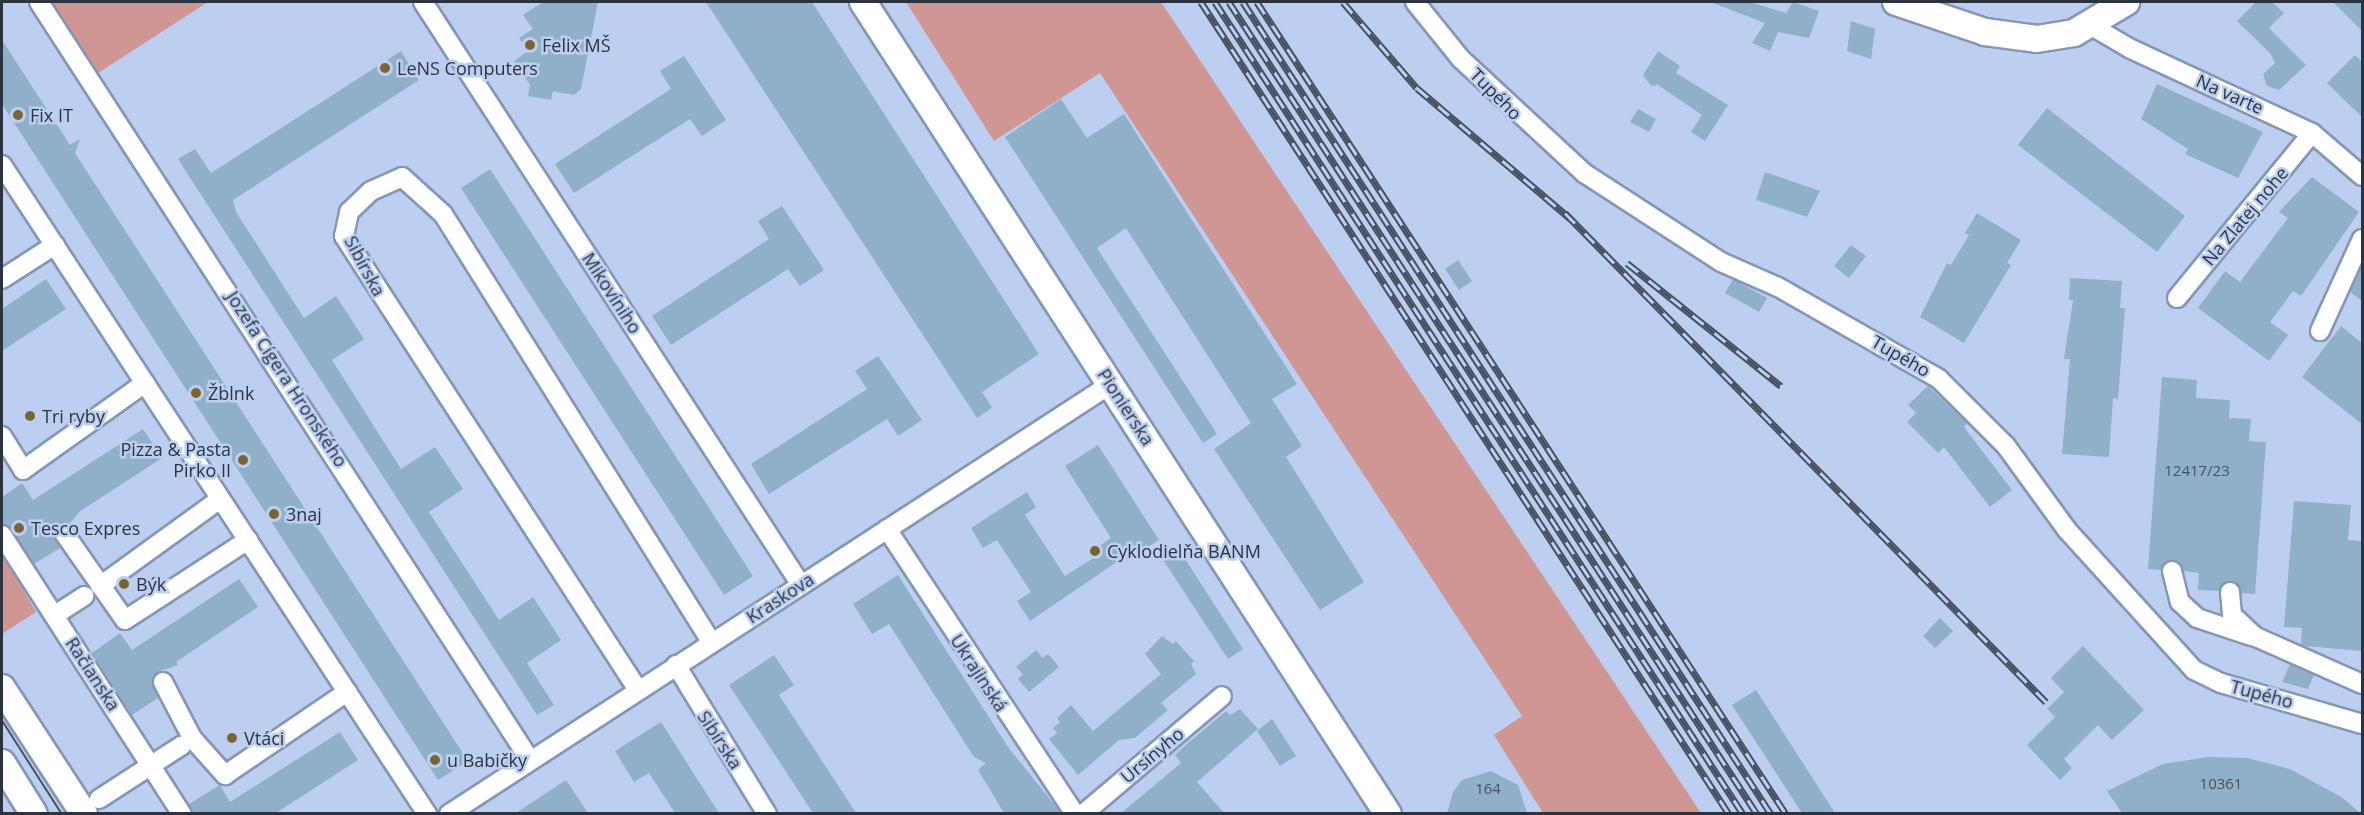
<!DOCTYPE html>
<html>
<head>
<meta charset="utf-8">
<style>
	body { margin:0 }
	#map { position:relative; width:2364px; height:815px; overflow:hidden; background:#bdcff0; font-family:"Open Sans",sans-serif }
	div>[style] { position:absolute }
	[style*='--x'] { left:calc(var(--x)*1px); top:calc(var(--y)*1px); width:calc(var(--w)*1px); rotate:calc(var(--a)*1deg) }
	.green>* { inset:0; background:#d09693 }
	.building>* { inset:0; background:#90b0c9 }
	.roads { filter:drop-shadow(2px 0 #8696b6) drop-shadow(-2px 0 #8696b6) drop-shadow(0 2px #8696b6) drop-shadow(0 -2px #8696b6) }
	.street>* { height:18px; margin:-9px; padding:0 9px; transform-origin:9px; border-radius:9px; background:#fff }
	.secondary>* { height:26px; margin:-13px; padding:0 13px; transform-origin:13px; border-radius:13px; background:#fff }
	.tram>* { height:1.5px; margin:-0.75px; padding:0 0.75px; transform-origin:0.75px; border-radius:0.75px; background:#464f5f }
	.rail>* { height:7px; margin-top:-3.5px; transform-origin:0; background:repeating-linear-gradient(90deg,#bdcff0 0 14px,#464f5f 0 28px); box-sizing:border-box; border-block:2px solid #464f5f }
	.dots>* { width:16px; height:16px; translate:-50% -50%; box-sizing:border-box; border:3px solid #bdcff0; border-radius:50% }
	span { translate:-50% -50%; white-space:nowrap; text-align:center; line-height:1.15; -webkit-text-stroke:5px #bdcff0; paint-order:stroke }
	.number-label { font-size:15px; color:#455262 }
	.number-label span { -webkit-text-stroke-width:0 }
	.poi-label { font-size:18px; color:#2c3340 }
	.left { translate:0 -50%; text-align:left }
	.right { translate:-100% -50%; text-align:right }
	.street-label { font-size:18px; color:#2c3340 }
	.frame { position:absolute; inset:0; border:3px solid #2c3340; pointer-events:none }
</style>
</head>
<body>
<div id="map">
	<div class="green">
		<div style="clip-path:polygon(47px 2px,208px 2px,95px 75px)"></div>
		<div style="clip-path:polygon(906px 2px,1161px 2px,1701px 813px,1543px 813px,1494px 735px,1522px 716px,1100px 73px,994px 141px)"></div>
		<div style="clip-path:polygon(2px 553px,36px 612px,2px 634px)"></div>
	</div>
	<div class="building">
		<div style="clip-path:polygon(543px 2px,598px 2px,581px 89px,574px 95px,553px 91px,551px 100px,528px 96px,530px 85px,514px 61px,528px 51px,519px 38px,533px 29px,523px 15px)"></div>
		<div style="clip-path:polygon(706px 2px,812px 2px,1039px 354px,982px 392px,992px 408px,977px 418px)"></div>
		<div style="clip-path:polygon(1710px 2px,1750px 2px,1786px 13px,1793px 2px,1819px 11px,1809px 38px,1778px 32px,1770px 51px,1752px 43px,1765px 23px)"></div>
		<div style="clip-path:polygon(2256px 2px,2272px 2px,2284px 13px,2269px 28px,2306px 65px,2279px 90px,2267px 86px,2263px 74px,2275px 63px,2270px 53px,2237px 21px)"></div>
		<div style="clip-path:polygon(2333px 2px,2362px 2px,2362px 31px)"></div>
		<div style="clip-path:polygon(1851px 21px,1875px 29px,1871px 59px,1847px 51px)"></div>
		<div style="clip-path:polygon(2px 40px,70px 145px,80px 139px,75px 153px,468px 761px,438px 780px,2px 104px)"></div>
		<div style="clip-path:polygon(401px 51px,419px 80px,233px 200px,236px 212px,304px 318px,336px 296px,364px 339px,332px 360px,401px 469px,435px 447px,463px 489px,429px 512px,499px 620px,533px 597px,561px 640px,527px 663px,554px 705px,537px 715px,178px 159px,195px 149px,211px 173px)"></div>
		<div style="clip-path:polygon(1658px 51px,1680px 66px,1676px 73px,1728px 105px,1705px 141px,1691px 132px,1702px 115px,1658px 85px,1651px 86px,1643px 75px)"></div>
		<div style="clip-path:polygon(2355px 55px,2362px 62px,2362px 117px,2327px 83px)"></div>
		<div style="clip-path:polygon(684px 56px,726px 120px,702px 136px,690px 119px,574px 193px,555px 164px,671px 89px,660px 71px)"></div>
		<div style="clip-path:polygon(2157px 84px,2263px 132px,2238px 178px,2185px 154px,2188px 149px,2141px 119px)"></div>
		<div style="clip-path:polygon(1061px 99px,1087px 138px,1124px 114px,1297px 384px,1272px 399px,1302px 446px,1286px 457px,1364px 582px,1320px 610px,1214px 449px,1251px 423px,1126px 228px,1097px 248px,1217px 434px,1203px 443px,1005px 137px)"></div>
		<div style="clip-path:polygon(2047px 108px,2185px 216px,2157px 252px,2018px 145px)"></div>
		<div style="clip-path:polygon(1638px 109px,1656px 119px,1649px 132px,1630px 122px)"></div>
		<div style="clip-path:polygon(490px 169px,753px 576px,724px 595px,461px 188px)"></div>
		<div style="clip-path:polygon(1765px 172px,1820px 191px,1807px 217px,1756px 200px)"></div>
		<div style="clip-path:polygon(2312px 177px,2359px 212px,2301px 296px,2293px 291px,2270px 322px,2288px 335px,2269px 361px,2198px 308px,2225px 271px,2240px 282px,2288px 218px,2279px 212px)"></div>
		<div style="clip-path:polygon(782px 206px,824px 270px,800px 286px,788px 269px,671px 345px,652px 316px,769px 239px,758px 221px)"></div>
		<div style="clip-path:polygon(1977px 213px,2021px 240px,2007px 263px,2011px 265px,1964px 343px,1920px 317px,1947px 263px,1951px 265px,1969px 235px,1965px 233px)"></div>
		<div style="clip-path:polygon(1851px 245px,1866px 256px,1849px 278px,1834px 266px)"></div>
		<div style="clip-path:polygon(1458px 260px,1472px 281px,1459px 290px,1445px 269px)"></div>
		<div style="clip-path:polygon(2362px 265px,2362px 301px,2350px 292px)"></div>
		<div style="clip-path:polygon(2070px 278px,2122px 281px,2120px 308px,2125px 308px,2118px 399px,2113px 398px,2109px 457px,2062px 454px,2070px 359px,2064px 359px,2073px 300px,2069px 300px)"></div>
		<div style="clip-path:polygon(46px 279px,66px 309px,2px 351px,2px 309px)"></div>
		<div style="clip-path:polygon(1733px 279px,1767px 298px,1759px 312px,1725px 293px)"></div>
		<div style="clip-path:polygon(2341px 326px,2362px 343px,2362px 424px,2302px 377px)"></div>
		<div style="clip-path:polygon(878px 356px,922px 420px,898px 436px,887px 419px,769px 494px,751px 464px,867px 389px,855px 371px)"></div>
		<div style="clip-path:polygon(2162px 377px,2197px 380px,2196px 398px,2230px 400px,2229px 418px,2251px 419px,2249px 441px,2266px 442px,2255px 594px,2241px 593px,2239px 585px,2230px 581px,2219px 591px,2198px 590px,2199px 573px,2184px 571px,2174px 560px,2165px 563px,2161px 570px,2148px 569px)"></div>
		<div style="clip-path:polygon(1928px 386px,1967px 423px,1964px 427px,2012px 490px,1990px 507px,1944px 447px,1938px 453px,1907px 422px,1916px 413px,1908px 405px)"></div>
		<div style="clip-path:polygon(143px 429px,162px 458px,79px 512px,70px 523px,57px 524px,53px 535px,60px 548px,34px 564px,11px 529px,2px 524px,2px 497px,22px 483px,33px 500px)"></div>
		<div style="clip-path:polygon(1098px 445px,1159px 540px,1126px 561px,1124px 557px,1030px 621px,1017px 601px,1031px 592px,997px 540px,983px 548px,971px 528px,1027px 492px,1036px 507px,1025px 515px,1065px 576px,1092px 559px,1088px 554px,1111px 538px,1065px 466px)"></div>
		<div style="clip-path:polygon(2294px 501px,2351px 505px,2348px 540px,2362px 541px,2362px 651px,2305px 646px,2301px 644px,2302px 628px,2284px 627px)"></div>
		<div style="clip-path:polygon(1178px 548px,1243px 649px,1228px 659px,1162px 558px)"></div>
		<div style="clip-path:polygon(898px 575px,1008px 747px,1061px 813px,1004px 813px,978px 770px,986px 763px,974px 757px,889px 624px,872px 634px,853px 604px)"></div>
		<div style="clip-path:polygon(239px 579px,258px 607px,176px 662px,178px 665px,157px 672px,152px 682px,158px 698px,132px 715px,92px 653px,120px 633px,132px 650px)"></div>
		<div style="clip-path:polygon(1940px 618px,1953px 631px,1935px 648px,1923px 636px)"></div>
		<div style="clip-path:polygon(1162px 636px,1173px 644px,1176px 641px,1194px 661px,1191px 664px,1196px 674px,1161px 703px,1168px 710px,1135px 738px,1119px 740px,1078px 775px,1049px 739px,1057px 733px,1053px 728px,1060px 722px,1057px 718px,1071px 705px,1093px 731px,1161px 674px,1145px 654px)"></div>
		<div style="clip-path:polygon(2083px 646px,2144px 710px,2112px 740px,2098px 725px,2064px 759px,2072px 768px,2060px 780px,2027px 745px,2055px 717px,2047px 709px,2064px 692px,2051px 678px)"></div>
		<div style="clip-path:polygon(1036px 650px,1043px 658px,1048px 654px,1059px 667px,1029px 692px,1018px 679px,1023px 674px,1016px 667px)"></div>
		<div style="clip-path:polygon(774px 655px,794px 685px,779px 695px,856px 813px,813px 813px,729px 685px)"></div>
		<div style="clip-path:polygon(2290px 664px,2314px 675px,2308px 689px,2282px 682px)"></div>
		<div style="clip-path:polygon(1756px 690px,1835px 813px,1802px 813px,1732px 705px)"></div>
		<div style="clip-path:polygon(1240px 709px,1258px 729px,1197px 782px,1224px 813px,1121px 813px,1181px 763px,1175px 755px,1188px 743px,1226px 711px,1230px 715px)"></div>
		<div style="clip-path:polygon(1272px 719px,1296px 756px,1280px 766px,1257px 731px)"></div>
		<div style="clip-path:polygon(661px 722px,699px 782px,719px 813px,675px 813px,649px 773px,634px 782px,615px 751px)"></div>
		<div style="clip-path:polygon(340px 732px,358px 760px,276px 813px,193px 813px,189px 804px,220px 785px,230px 802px)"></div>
		<div style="clip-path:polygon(2208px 757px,2247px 758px,2290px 769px,2343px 798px,2360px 813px,2122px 813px,2107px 791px,2163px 764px)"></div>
		<div style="clip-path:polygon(1491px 771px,1518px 785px,1527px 813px,1447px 813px,1453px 792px,1462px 780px)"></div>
		<div style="clip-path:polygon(566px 780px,588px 813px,516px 813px)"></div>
	</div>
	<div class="roads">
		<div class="street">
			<div style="--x:39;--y:2;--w:903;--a:57.07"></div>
			<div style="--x:423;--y:2;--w:695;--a:57.04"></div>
			<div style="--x:1415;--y:2;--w:73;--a:51.1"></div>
			<div style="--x:1461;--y:59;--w:168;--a:42.8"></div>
			<div style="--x:1584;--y:173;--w:163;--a:33"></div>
			<div style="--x:1721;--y:262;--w:62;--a:23.7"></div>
			<div style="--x:1778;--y:287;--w:185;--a:29.7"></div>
			<div style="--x:1939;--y:379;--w:95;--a:45"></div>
			<div style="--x:2006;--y:446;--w:104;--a:54"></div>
			<div style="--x:2067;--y:530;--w:189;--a:47.8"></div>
			<div style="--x:2194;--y:670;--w:30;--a:26"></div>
			<div style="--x:2221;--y:683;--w:147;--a:16.2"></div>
			<div style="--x:2090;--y:25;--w:45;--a:30.5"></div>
			<div style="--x:2129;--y:48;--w:202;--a:24.9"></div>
			<div style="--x:2312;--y:133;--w:66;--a:40.7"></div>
			<div style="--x:2;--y:165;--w:776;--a:56.78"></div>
			<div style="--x:2;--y:279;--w:63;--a:-32.7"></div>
			<div style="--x:2177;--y:298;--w:213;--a:-50.7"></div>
			<div style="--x:2320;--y:331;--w:101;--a:-65.5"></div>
			<div style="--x:2;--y:436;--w:40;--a:58"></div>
			<div style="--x:23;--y:470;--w:150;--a:-35.5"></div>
			<div style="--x:887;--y:529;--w:341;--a:56.6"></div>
			<div style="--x:64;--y:533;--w:106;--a:55"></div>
			<div style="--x:125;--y:620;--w:147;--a:-33"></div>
			<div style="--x:2;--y:535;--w:332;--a:57.2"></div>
			<div style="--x:2172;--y:571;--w:32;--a:76"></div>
			<div style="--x:2180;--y:602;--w:23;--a:43"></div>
			<div style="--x:2197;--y:618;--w:57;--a:18.4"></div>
			<div style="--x:100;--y:586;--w:148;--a:-35.9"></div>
			<div style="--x:2230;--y:592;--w:23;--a:85"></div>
			<div style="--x:2232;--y:615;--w:33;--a:43"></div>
			<div style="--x:2256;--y:637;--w:116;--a:23.9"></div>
			<div style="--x:55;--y:615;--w:35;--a:-33"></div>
			<div style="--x:676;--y:665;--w:175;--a:58.6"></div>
			<div style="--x:163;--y:682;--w:63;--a:62.6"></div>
			<div style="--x:192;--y:738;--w:50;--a:48.3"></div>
			<div style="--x:225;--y:775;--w:148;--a:-34.2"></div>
			<div style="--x:638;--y:690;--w:541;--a:-122.93"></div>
			<div style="--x:344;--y:236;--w:25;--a:-78"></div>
			<div style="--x:349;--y:212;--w:30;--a:-44"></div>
			<div style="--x:371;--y:191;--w:34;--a:-24"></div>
			<div style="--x:402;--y:177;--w:55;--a:42.1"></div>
			<div style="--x:443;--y:214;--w:506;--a:57.91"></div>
			<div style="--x:99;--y:799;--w:98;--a:-32.9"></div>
			<div style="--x:449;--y:814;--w:789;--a:-33.01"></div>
			<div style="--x:1083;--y:814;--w:182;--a:-40.3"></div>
		</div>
		<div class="secondary">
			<div style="--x:863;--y:2;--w:967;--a:57.12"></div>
			<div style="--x:1896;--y:2;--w:94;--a:18.6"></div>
			<div style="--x:1985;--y:32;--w:52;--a:7.7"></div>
			<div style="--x:2037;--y:39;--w:37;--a:-9"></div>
			<div style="--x:2074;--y:33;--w:61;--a:-30.8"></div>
			<div style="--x:2;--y:688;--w:150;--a:56.9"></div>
			<div style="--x:2;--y:763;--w:60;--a:57.9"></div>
		</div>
	</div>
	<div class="tram">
		<div style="--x:2;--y:720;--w:112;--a:57.4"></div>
	</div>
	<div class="rail">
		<div style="--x:1201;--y:2;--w:969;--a:56.97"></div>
		<div style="--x:1215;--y:2;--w:969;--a:56.97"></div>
		<div style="--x:1229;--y:2;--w:969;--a:56.97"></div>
		<div style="--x:1243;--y:2;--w:969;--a:56.97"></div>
		<div style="--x:1257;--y:2;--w:969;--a:56.92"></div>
		<div style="--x:1343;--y:2;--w:113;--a:49.3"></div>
		<div style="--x:1417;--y:88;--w:201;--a:40.4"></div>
		<div style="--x:1565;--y:213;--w:686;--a:45.47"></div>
		<div style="--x:1627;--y:263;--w:197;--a:38.6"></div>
	</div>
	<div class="dots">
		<div style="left:530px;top:45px;background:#7b6434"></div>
		<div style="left:385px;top:68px;background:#7b6434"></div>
		<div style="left:18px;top:115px;background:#7b6434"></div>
		<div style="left:196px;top:393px;background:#7b6434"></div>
		<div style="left:30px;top:416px;background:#7b6434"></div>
		<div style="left:243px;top:460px;background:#7b6434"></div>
		<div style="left:274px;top:514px;background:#7b6434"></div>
		<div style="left:19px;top:528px;background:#7b6434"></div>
		<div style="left:1095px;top:551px;background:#7b6434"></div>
		<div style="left:124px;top:584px;background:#7b6434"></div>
		<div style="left:232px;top:738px;background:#7b6434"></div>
		<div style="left:435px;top:760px;background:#7b6434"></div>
	</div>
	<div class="number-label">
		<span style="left:2197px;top:471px">12417/23</span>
		<span style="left:2221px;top:784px">10361</span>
		<span style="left:1488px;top:789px">164</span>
	</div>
	<div class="poi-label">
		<span class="left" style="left:542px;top:45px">Felix MŠ</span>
		<span class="left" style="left:397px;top:68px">LeNS Computers</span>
		<span class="left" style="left:30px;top:115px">Fix IT</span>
		<span class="left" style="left:208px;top:393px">Žblnk</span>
		<span class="left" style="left:42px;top:416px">Tri ryby</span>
		<span class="right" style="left:231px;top:460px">Pizza &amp; Pasta<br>Pirko II</span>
		<span class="left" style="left:286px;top:514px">3naj</span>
		<span class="left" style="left:31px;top:528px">Tesco Expres</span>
		<span class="left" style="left:1107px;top:551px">Cyklodielňa BANM</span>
		<span class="left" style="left:136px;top:584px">Býk</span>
		<span class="left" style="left:244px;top:738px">Vtáci</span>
		<span class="left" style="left:447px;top:760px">u Babičky</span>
	</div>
	<div class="street-label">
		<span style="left:1496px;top:94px;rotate:45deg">Tupého</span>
		<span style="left:2230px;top:94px;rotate:24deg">Na varte</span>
		<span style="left:2245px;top:216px;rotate:-50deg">Na Zlatej nohe</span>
		<span style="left:365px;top:266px;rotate:62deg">Sibírska</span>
		<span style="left:612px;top:293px;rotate:57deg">Mikovíniho</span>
		<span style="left:1901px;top:356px;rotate:30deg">Tupého</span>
		<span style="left:287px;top:379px;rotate:57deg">Jozefa Cígera Hronského</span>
		<span style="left:1126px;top:407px;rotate:57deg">Pionierska</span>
		<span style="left:780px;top:598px;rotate:-33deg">Kraskova</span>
		<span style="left:979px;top:673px;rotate:57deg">Ukrajinská</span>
		<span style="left:93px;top:674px;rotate:57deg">Račianska</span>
		<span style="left:2262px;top:694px;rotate:15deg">Tupého</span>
		<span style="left:720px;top:740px;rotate:57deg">Sibírska</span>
		<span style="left:1152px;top:755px;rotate:-40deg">Ursínyho</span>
	</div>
	<div class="frame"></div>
</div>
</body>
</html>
